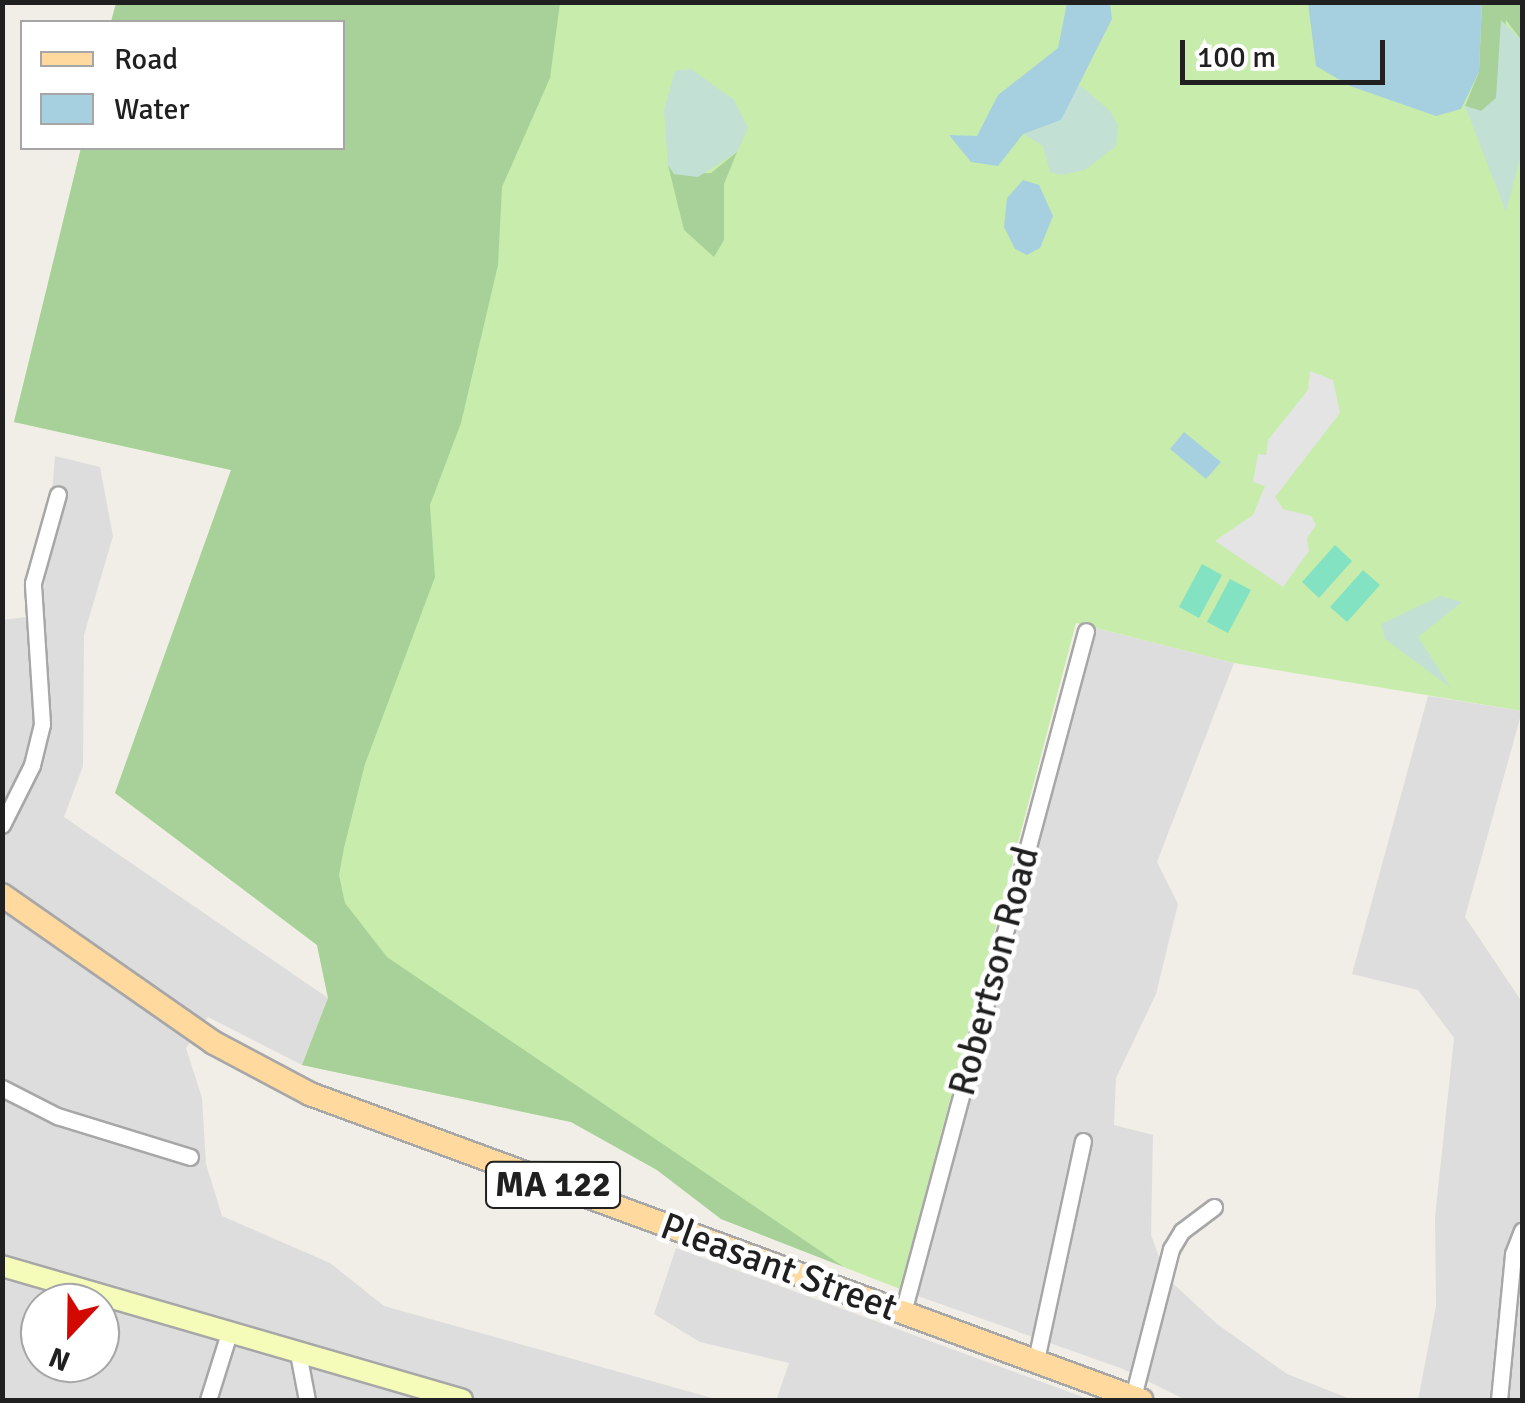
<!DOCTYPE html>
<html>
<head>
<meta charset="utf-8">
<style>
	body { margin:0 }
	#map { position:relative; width:1525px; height:1403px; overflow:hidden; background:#f1eee7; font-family:Signika,sans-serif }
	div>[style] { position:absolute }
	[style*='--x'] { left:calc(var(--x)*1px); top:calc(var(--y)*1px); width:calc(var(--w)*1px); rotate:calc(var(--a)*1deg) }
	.residential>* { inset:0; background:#dedddd }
	.grass>* { inset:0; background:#c8ecac }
	.forest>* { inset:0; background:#a8d19a }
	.wetland>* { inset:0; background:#c3e0d4 }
	.pitch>* { inset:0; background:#83e2c1 }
	.parking>* { inset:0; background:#e4e4e4 }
	.water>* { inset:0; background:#a6d0e0 }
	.roads { filter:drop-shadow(2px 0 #a7a7a7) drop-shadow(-2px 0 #a7a7a7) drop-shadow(0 2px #a7a7a7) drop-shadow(0 -2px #a7a7a7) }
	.street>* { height:15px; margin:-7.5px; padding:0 7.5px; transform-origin:7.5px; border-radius:7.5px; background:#fff }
	.secondary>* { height:20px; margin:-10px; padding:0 10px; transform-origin:10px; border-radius:10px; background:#f5fcba }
	.primary>* { height:22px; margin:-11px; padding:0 11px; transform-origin:11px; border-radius:11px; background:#ffd99e }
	span { translate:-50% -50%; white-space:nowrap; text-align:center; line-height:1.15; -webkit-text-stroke:9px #fff; paint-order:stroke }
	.shield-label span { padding:2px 8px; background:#fff; border:2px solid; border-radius:8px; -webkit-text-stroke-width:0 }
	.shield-label { font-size:35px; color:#202020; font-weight:700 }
	.street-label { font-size:38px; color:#202020 }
	.frame { position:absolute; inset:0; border:5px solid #202020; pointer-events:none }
	.legend { position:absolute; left:20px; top:20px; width:325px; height:130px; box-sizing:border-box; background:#fff; border:2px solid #a6a6a6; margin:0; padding:12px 18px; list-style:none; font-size:30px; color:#202020 }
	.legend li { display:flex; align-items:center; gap:20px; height:50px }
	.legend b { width:50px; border:2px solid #a6a6a6 }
	.north { position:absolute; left:20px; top:1283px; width:100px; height:100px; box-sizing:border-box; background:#fff; border:2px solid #a6a6a6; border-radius:50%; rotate:202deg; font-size:28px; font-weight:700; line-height:40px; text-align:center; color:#202020 }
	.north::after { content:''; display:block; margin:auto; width:35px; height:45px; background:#d10900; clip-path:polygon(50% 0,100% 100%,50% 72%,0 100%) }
	.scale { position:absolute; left:1180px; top:40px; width:205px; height:45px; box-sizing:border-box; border:5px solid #202020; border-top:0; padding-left:12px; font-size:30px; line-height:35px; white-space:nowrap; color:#202020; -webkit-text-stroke:8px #fff; paint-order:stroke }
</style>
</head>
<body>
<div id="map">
	<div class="residential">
		<div style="clip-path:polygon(evenodd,55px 456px,100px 467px,113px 536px,84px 635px,83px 766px,64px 817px,328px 998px,302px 1065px,208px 1017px,186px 1048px,202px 1098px,206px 1164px,222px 1216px,330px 1263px,384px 1306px,719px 1400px,3px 1400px,2px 620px,42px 615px,55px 456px,40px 1303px,100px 1303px,100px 1363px,40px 1363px,40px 1303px)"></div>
		<div style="clip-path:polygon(1095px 628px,1234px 663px,1157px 862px,1178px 904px,1156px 994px,1116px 1078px,1114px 1125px,1153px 1135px,1151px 1235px,1167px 1278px,1217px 1324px,1287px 1374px,1353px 1400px,1186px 1400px,1123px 1369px,918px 1296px)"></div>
		<div style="clip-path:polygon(1428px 696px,1522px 711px,1465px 917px,1522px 1002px,1522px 1400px,1418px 1400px,1436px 1306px,1435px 1217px,1454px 1038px,1418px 990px,1352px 974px)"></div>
		<div style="clip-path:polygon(676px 1248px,1091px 1400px,739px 1400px,777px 1398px,789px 1363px,700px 1342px,654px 1314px)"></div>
	</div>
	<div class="grass">
		<div style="clip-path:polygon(116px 3px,1522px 3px,1522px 711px,1234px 663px,1076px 623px,900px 1289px,721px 1219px,657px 1170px,571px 1122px,302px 1065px,328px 998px,317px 945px,115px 793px,231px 470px,14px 422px,81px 148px,342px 148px,342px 22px,111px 22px)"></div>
	</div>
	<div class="forest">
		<div style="clip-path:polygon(116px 3px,560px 3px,550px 78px,502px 187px,498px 265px,461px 423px,430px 505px,435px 577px,365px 764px,344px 848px,339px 875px,345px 903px,387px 957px,844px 1267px,721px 1219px,657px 1170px,571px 1122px,302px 1065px,328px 998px,317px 945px,115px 793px,231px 470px,14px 422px,81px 148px,342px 148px,342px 22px,111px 22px)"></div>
		<div style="clip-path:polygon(1482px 3px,1522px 3px,1522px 41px,1506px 20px,1497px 98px,1481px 111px,1465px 106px,1479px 72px)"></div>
		<div style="clip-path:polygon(737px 152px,724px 184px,724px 240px,714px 257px,684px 230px,668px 165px,675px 174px,711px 173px)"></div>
	</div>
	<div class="wetland">
		<div style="clip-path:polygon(1501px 20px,1522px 41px,1522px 150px,1506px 212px,1465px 106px,1481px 111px,1496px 98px)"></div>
		<div style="clip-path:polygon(691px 69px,734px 100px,748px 128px,737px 152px,698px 177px,674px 174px,668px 165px,664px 110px,675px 71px)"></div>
		<div style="clip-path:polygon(1076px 82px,1110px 111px,1118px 125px,1116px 146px,1085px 170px,1061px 175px,1050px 172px,1043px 146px,1023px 134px,1061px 120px)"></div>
		<div style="clip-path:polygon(1440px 596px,1462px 602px,1418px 637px,1451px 688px,1385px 639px,1381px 624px)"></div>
	</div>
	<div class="pitch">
		<div style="clip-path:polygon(1335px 545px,1352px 561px,1319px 598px,1302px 582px)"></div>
		<div style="clip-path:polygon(1202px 564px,1222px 575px,1199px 618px,1179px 607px)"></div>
		<div style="clip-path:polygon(1363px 570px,1380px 585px,1347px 622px,1330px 607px)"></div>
		<div style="clip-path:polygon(1230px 579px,1251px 590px,1228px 633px,1207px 622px)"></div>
	</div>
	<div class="parking">
		<div style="clip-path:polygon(1310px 371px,1333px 380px,1340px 413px,1275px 497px,1283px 509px,1311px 516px,1316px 525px,1307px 538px,1309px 551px,1283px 587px,1215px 541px,1253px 515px,1265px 486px,1253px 482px,1258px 454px,1266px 455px,1268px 440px,1308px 390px)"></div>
	</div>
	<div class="water">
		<div style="clip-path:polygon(1067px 3px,1110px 3px,1112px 19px,1061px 120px,1023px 134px,998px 166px,971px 162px,949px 135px,977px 136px,998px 95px,1058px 48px)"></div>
		<div style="clip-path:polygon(1308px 3px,1482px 3px,1479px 72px,1461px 109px,1436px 116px,1350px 86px,1316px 66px)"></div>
		<div style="clip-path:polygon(1023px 180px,1039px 185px,1053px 216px,1040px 248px,1027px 255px,1015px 249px,1004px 227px,1007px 198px)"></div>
		<div style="clip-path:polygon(1184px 432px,1221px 462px,1206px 479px,1170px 449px)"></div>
	</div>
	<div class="roads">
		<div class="street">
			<div style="--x:2;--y:825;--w:67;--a:-63.4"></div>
			<div style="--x:32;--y:765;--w:42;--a:-76.3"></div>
			<div style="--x:42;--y:724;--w:141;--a:-93.7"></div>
			<div style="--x:33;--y:583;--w:92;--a:-74.3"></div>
			<div style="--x:2;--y:1088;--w:62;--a:27"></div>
			<div style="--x:57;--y:1116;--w:139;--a:17.1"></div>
			<div style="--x:903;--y:1312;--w:705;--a:-74.96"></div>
			<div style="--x:298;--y:1353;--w:48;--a:79.2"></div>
			<div style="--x:1036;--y:1360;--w:224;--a:-77.9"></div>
			<div style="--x:1133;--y:1397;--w:153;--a:-75.6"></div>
			<div style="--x:1171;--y:1249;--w:21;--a:-59"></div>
			<div style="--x:1182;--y:1231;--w:40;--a:-37"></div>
			<div style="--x:208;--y:1400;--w:70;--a:-72.6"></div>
			<div style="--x:1499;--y:1400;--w:147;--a:-84.5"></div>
			<div style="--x:1513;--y:1254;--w:25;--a:-69"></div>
		</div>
		<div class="secondary">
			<div style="--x:2;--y:1266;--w:479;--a:16.2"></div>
		</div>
		<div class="primary">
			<div style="--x:2;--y:895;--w:259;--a:34.9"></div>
			<div style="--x:214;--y:1043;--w:109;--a:28"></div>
			<div style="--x:310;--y:1094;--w:886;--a:20.22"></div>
		</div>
	</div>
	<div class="shield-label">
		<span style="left:553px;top:1185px">MA 122</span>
	</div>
	<div class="street-label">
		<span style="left:994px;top:971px;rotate:-75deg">Robertson Road</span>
		<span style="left:779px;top:1267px;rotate:20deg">Pleasant Street</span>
	</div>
	<div class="frame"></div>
	<ul class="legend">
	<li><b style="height:12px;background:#ffd99e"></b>Road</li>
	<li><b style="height:28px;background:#a6d0e0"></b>Water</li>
	</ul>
	<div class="north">N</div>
	<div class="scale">100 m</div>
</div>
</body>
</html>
